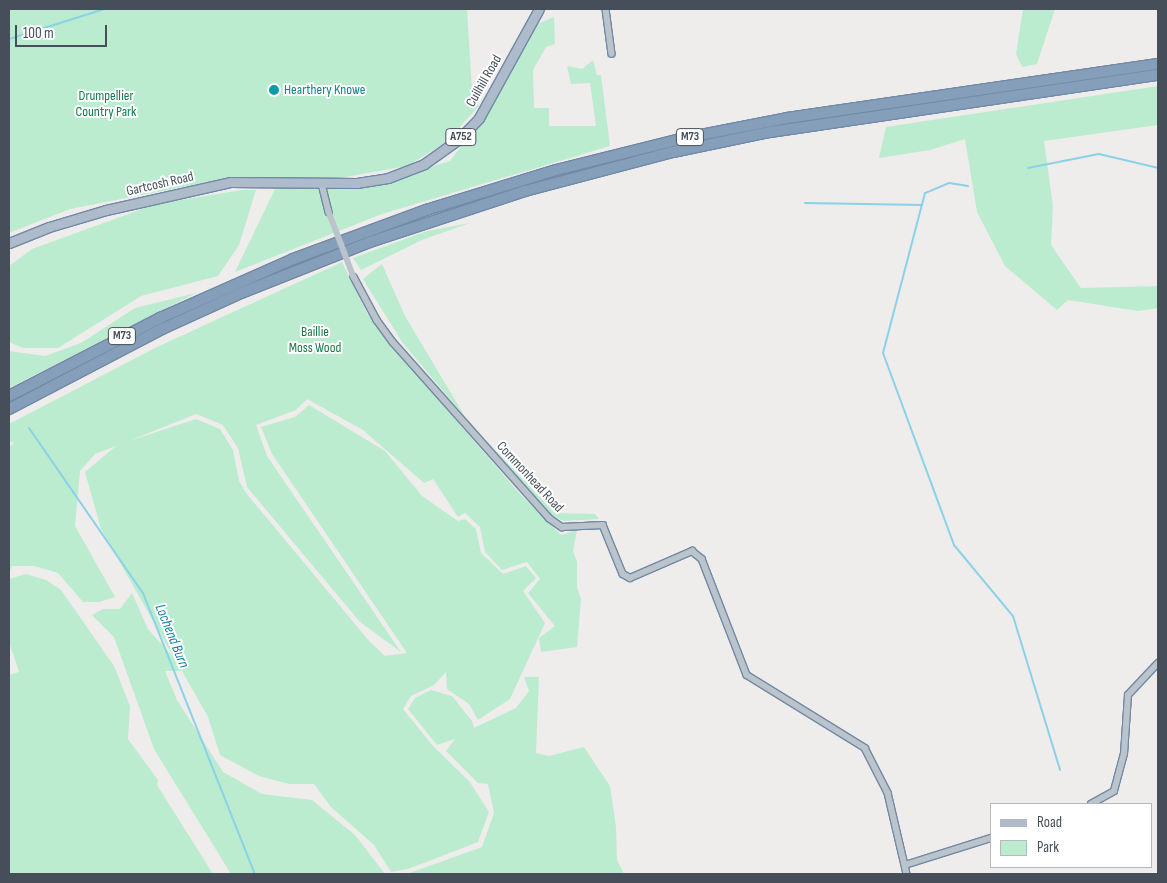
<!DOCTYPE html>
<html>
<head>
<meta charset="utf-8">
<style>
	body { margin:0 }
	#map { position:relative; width:1167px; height:883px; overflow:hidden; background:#efecec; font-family:"Sofia Sans Condensed",sans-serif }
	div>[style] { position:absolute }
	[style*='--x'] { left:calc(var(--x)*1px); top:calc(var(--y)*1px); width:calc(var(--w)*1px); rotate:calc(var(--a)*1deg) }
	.green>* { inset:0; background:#bbeccf }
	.stream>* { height:2px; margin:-1px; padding:0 1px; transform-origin:1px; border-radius:1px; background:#8ad2e8 }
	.roads { filter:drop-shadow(1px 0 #7189a6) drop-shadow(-1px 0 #7189a6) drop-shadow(0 1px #7189a6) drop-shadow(0 -1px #7189a6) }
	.minor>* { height:5.5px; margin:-2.75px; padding:0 2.75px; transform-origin:2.75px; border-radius:2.75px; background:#bbc4cb }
	.primary>* { height:9px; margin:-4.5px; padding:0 4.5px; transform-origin:4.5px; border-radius:4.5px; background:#adbbcb }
	.motorway>* { height:10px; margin:-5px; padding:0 5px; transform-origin:5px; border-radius:5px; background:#859eba }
	.minor-bridge>* { height:5.5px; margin:-2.75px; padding:0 2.75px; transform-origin:2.75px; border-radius:2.75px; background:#bbc4cb }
	.dots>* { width:14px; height:14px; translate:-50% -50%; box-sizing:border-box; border:2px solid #fff; border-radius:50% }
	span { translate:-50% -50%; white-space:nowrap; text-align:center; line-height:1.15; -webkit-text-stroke:4px #fff; paint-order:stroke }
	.shield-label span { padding:1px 4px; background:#fff; border:1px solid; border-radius:4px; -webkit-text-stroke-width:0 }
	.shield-label { font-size:12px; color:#464f59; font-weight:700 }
	.street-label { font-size:14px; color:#464f59 }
	.culture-label { font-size:14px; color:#0d838f }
	.left { translate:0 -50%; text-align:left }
	.park-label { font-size:14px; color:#1a774a }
	.water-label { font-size:15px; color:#117fa0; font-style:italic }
	.frame { position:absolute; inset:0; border:10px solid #464f59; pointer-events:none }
	.legend { position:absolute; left:990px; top:803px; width:162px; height:65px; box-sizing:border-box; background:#fff; border:1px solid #b5b9bd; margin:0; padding:6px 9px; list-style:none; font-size:15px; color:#464f59 }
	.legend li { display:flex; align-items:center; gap:10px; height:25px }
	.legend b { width:25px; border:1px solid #b5b9bd }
	.scale { position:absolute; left:15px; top:25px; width:92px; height:22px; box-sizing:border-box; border:2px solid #464f59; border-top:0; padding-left:6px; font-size:15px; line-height:18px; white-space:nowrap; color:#464f59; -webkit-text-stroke:4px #fff; paint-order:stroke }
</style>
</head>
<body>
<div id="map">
	<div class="green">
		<div style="clip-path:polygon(9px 9px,467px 9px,472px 89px,479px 106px,445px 143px,407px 166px,340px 178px,213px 181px,70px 209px,9px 233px)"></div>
		<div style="clip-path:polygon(1023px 9px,1055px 9px,1037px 64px,1022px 67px,1016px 54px)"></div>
		<div style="clip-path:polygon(554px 17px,555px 44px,546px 47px,533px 70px,534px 108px,549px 108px,549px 126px,596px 126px,590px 83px,571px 84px,567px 66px,582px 69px,593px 60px,597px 75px,601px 75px,610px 146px,382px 214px,235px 272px,275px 189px,362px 189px,450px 161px,487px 112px,535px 25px)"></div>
		<div style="clip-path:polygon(1158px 86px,1158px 125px,1044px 141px,1053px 206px,1051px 245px,1081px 288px,1158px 286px,1158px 308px,1138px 311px,1068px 300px,1057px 310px,1005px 266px,977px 212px,965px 139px,930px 150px,879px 158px,886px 127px)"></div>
		<div style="clip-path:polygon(242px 190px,256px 190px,239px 245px,218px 276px,141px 296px,58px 348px,23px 348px,9px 342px,9px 266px,32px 249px,156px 204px)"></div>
		<div style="clip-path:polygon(470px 223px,422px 240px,361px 270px,353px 258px,427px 231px)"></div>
		<div style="clip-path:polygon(342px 262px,367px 313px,383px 336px,519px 493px,561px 535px,577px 530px,573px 551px,577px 562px,577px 587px,581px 599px,577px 647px,541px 652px,539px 638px,555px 626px,528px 593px,540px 579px,527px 562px,502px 570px,485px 552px,480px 527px,465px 513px,458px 517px,433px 479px,424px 483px,363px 430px,307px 399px,296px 410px,256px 425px,267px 456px,401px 652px,360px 622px,247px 487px,238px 448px,223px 425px,196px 414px,129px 441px,196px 419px,220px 429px,233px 450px,239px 481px,246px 493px,370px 642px,385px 656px,407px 653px,272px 454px,261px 427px,295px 417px,309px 405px,385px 451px,422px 496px,458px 521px,465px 519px,476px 529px,481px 553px,503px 574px,526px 566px,536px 578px,523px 591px,545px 623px,510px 699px,478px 720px,469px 704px,447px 689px,446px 672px,434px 685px,411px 696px,403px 709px,433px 746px,469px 781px,489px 812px,478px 842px,408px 869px,391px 872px,374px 845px,331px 807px,314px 784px,289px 784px,259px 776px,220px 755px,208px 717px,182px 671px,165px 671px,177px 700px,223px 772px,262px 794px,312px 800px,355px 835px,385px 874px,231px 874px,154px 749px,114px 637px,92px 615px,103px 609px,120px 609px,132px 593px,148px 629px,174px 658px,101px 529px,85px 472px,116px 446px,95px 454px,80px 471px,75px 526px,115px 597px,99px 602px,83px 602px,58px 573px,34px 566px,12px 566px,9px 573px,9px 447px,14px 443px,9px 441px,9px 424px,157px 347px)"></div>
		<div style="clip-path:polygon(382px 264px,405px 316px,464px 415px,492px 447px,555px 513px,595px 514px,599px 519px,563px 521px,552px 515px,512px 471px,444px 392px,402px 342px,363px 279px)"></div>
		<div style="clip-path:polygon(196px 293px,9px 388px,9px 351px,45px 356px,81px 343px,135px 308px)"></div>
		<div style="clip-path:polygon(26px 574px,46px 580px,61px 590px,114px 666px,130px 706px,128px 739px,158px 780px,157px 785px,213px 874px,9px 874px,9px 675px,19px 672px,9px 642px,9px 579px)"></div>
		<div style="clip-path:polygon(524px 677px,539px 677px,536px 753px,549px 756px,584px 747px,610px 786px,616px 827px,617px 860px,624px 874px,407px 874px,482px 847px,494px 813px,488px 784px,478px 783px,446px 751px,455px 739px,437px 745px,408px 709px,415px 698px,431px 690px,452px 696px,472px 721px,474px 728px,516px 708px,529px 691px)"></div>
	</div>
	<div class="stream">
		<div style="--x:9;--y:39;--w:101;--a:-17.4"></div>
		<div style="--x:1028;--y:168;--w:72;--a:-11.2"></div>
		<div style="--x:1099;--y:154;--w:61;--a:13.3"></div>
		<div style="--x:968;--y:186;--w:19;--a:-171"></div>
		<div style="--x:949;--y:183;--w:26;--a:157"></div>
		<div style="--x:925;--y:193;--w:165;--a:104.7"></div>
		<div style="--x:883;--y:353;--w:205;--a:69.7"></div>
		<div style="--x:954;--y:545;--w:92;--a:50.3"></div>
		<div style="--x:1013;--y:616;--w:161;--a:73"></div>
		<div style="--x:805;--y:203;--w:117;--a:1"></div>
		<div style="--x:29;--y:428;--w:201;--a:55.4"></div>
		<div style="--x:143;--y:593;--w:302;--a:68.3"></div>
	</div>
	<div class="roads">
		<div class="minor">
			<div style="--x:606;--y:9;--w:45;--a:82.4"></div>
			<div style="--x:322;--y:184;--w:29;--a:76"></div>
			<div style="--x:354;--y:277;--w:49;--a:61.9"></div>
			<div style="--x:377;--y:320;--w:27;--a:54"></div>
			<div style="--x:393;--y:342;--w:235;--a:48.4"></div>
			<div style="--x:549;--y:518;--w:16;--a:35"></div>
			<div style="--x:562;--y:527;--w:41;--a:-2.8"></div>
			<div style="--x:603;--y:525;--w:53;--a:67.8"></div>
			<div style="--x:623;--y:574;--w:8;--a:30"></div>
			<div style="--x:630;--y:578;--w:68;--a:-23.5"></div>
			<div style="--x:692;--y:551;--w:13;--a:39"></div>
			<div style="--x:702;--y:559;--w:124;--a:68.8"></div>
			<div style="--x:747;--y:675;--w:139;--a:31.7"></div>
			<div style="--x:865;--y:748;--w:51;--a:62.9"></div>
			<div style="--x:888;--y:793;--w:83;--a:76.8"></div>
			<div style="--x:1091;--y:804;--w:26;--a:-29"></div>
			<div style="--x:1114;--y:791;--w:38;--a:-75"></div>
			<div style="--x:1124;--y:754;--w:59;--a:-86.1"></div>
			<div style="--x:1128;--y:695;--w:44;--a:-46.8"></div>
			<div style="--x:905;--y:865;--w:90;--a:-17.4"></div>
		</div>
		<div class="primary">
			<div style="--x:9;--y:243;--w:43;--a:-21.8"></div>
			<div style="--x:49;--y:227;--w:59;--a:-16.6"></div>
			<div style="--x:106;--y:210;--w:127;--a:-12.7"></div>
			<div style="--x:230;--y:182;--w:127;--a:0.5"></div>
			<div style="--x:357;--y:183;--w:31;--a:-9"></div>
			<div style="--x:388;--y:178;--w:39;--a:-21"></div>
			<div style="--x:424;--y:164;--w:43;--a:-35.5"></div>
			<div style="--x:459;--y:139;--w:29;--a:-46"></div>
			<div style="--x:479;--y:118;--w:124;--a:-61.2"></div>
		</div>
		<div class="motorway">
			<div style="--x:9;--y:396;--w:170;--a:-27.3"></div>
			<div style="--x:160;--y:318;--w:145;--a:-23.9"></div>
			<div style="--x:293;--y:259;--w:142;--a:-20.2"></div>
			<div style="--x:426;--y:210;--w:136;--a:-17.1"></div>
			<div style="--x:556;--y:170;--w:128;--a:-14"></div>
			<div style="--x:680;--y:139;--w:109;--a:-11.1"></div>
			<div style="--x:787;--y:118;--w:375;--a:-8.3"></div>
			<div style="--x:9;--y:409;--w:173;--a:-27.6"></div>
			<div style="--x:162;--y:329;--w:87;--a:-24.5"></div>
			<div style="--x:241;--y:293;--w:139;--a:-21.6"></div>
			<div style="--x:370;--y:242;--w:163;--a:-18.2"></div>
			<div style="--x:525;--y:191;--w:153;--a:-14.8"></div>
			<div style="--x:673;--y:152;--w:99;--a:-11.7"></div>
			<div style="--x:770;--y:132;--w:392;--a:-8.4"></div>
		</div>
	</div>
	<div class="minor-bridge">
		<div style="--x:329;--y:212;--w:70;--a:69"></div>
	</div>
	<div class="dots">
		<div style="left:274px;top:90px;background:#0f9aa8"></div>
	</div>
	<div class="shield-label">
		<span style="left:461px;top:137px">A752</span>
		<span style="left:690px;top:137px">M73</span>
		<span style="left:122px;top:336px">M73</span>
	</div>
	<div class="street-label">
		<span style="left:484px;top:81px;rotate:-60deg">Cuilhill Road</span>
		<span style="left:160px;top:184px;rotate:-13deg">Gartcosh Road</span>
		<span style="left:530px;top:477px;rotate:47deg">Commonhead Road</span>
	</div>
	<div class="culture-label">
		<span class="left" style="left:284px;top:90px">Hearthery Knowe</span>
	</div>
	<div class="park-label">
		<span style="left:106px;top:104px">Drumpellier<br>Country Park</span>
		<span style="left:315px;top:340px">Baillie<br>Moss Wood</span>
	</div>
	<div class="water-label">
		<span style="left:172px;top:636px;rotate:68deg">Lochend Burn</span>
	</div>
	<div class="frame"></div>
	<ul class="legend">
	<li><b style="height:6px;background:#adbbcb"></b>Road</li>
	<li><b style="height:14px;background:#bbeccf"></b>Park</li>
	</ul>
	<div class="scale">100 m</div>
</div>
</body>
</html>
